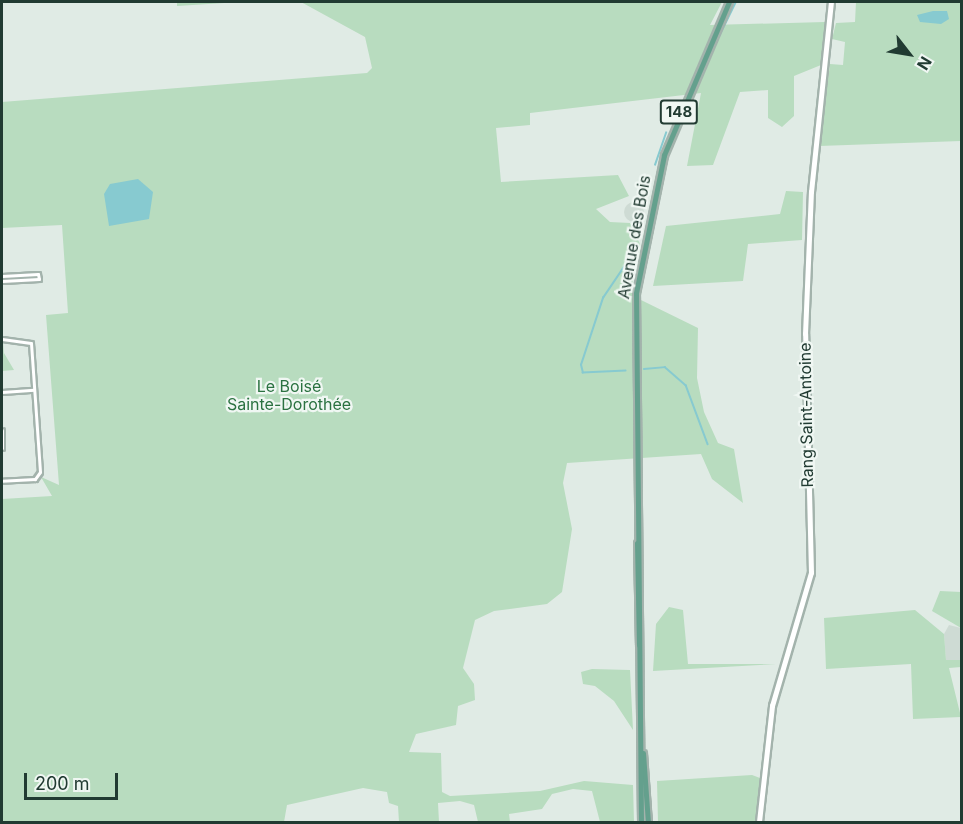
<!DOCTYPE html>
<html>
<head>
<meta charset="utf-8">
<style>
	body { margin:0 }
	#map { position:relative; width:963px; height:824px; overflow:hidden; background:#e0ebe5; font-family:Inter,sans-serif }
	div>[style] { position:absolute }
	[style*='--x'] { left:calc(var(--x)*1px); top:calc(var(--y)*1px); width:calc(var(--w)*1px); rotate:calc(var(--a)*1deg) }
	.built>* { inset:0; background:#cedbd4 }
	.round { border-radius:50% }
	.green>* { inset:0; background:#b8dcbf }
	.water>* { inset:0; background:#87cad0 }
	.stream>* { height:1.5px; margin:-0.75px; padding:0 0.75px; transform-origin:0.75px; border-radius:0.75px; background:#87cad0 }
	.roads { filter:drop-shadow(2px 0 #a3b3ac) drop-shadow(-2px 0 #a3b3ac) drop-shadow(0 2px #a3b3ac) drop-shadow(0 -2px #a3b3ac) }
	.street>* { height:3px; margin:-1.5px; padding:0 1.5px; transform-origin:1.5px; border-radius:1.5px; background:#fff }
	.secondary>* { height:4.5px; margin:-2.25px; padding:0 2.25px; transform-origin:2.25px; border-radius:2.25px; background:#fff }
	.primary>* { height:5px; margin:-2.5px; padding:0 2.5px; transform-origin:2.5px; border-radius:2.5px; background:#64a08d }
	span { translate:-50% -50%; white-space:nowrap; text-align:center; line-height:1.15; -webkit-text-stroke:4.5px #f0f7f3; paint-order:stroke }
	.shield-label span { padding:2px 4px; background:#f0f7f3; border:2px solid; border-radius:4px; -webkit-text-stroke-width:0 }
	.shield-label { font-size:15px; color:#213b32; font-weight:700 }
	.street-label { font-size:16px; color:#213b32 }
	.park-label { font-size:16px; color:#2b7241 }
	.frame { position:absolute; inset:0; border:3px solid #213b32; pointer-events:none }
	.north { position:absolute; left:879px; top:24px; width:60px; height:60px; -webkit-text-stroke:4px #f0f7f3; paint-order:stroke; rotate:121deg; font-size:16px; font-weight:700; line-height:24px; text-align:center; color:#213b32 }
	.north::after { content:''; display:block; margin:auto; width:21px; height:27px; background:#213b32; clip-path:polygon(50% 0,100% 100%,50% 72%,0 100%) }
	.scale { position:absolute; left:24px; top:773px; width:94px; height:27px; box-sizing:border-box; border:3px solid #213b32; border-top:0; padding-left:8px; font-size:18px; line-height:21px; white-space:nowrap; color:#213b32; -webkit-text-stroke:4px #f0f7f3; paint-order:stroke }
</style>
</head>
<body>
<div id="map">
	<div class="built">
		<div class="round" style="left:624px;top:202px;width:20px;height:20px"></div>
		<div style="clip-path:polygon(949px 625px,961px 628px,961px 660px,946px 661px,944px 634px)"></div>
	</div>
	<div class="green">
		<div style="clip-path:polygon(177px 2px,240px 2px,177px 6px)"></div>
		<div style="clip-path:polygon(301px 2px,722px 2px,710px 25px,825px 22px,821px 65px,794px 76px,794px 116px,782px 127px,768px 118px,768px 90px,740px 92px,713px 165px,687px 166px,701px 93px,530px 113px,530px 125px,496px 128px,501px 182px,618px 175px,629px 196px,596px 209px,610px 222px,630px 223px,640px 244px,631px 289px,641px 300px,698px 328px,697px 378px,704px 412px,718px 443px,734px 449px,743px 503px,712px 479px,701px 454px,567px 463px,563px 483px,572px 529px,562px 592px,547px 604px,494px 611px,475px 620px,463px 668px,474px 684px,475px 700px,458px 706px,456px 725px,416px 734px,409px 752px,441px 753px,442px 792px,450px 796px,540px 791px,584px 781px,633px 785px,634px 822px,600px 822px,592px 791px,573px 789px,552px 794px,542px 809px,509px 814px,510px 822px,478px 822px,474px 805px,460px 801px,438px 803px,439px 822px,399px 822px,398px 806px,389px 803px,387px 792px,363px 788px,287px 805px,284px 822px,2px 822px,2px 499px,52px 496px,41px 477px,59px 485px,46px 315px,68px 313px,62px 225px,2px 228px,2px 102px,367px 73px,372px 68px,365px 37px)"></div>
		<div style="clip-path:polygon(856px 2px,961px 2px,961px 141px,819px 146px,830px 64px,843px 65px,845px 42px,832px 39px,836px 23px,855px 22px)"></div>
		<div style="clip-path:polygon(786px 191px,803px 192px,802px 240px,748px 244px,743px 281px,653px 286px,666px 226px,780px 214px)"></div>
		<div style="clip-path:polygon(4px 341px,4px 353px,14px 370px,2px 371px)"></div>
		<div style="clip-path:polygon(940px 591px,961px 592px,961px 628px,932px 611px)"></div>
		<div style="clip-path:polygon(669px 607px,683px 610px,688px 664px,776px 664px,653px 671px,656px 624px)"></div>
		<div style="clip-path:polygon(915px 610px,944px 634px,946px 660px,961px 660px,961px 667px,949px 668px,961px 717px,913px 719px,911px 664px,826px 669px,824px 618px)"></div>
		<div style="clip-path:polygon(592px 669px,630px 670px,633px 730px,614px 701px,595px 686px,583px 684px,581px 672px)"></div>
		<div style="clip-path:polygon(752px 775px,760px 778px,758px 822px,658px 822px,657px 781px)"></div>
	</div>
	<div class="water">
		<div style="clip-path:polygon(933px 11px,947px 11px,949px 19px,941px 24px,920px 22px,917px 15px)"></div>
		<div style="clip-path:polygon(138px 179px,153px 192px,149px 219px,109px 226px,104px 194px,110px 184px)"></div>
	</div>
	<div class="stream">
		<div style="--x:709;--y:57;--w:61;--a:-63.9"></div>
		<div style="--x:655;--y:165;--w:34;--a:-71"></div>
		<div style="--x:644;--y:369;--w:21;--a:-5"></div>
		<div style="--x:665;--y:367;--w:28;--a:41"></div>
		<div style="--x:686;--y:385;--w:63;--a:69.6"></div>
		<div style="--x:626;--y:371;--w:43;--a:177.3"></div>
		<div style="--x:583;--y:373;--w:8;--a:-104"></div>
		<div style="--x:581;--y:365;--w:71;--a:-71.8"></div>
		<div style="--x:603;--y:298;--w:59;--a:-56"></div>
	</div>
	<div class="roads">
		<div class="street">
			<div style="--x:2;--y:276;--w:36;--a:-3"></div>
			<div style="--x:38;--y:274;--w:5;--a:79"></div>
			<div style="--x:39;--y:279;--w:37;--a:177"></div>
			<div style="--x:2;--y:339;--w:29;--a:8"></div>
			<div style="--x:31;--y:343;--w:129;--a:86"></div>
			<div style="--x:40;--y:472;--w:9;--a:126"></div>
			<div style="--x:35;--y:479;--w:33;--a:177"></div>
			<div style="--x:2;--y:392;--w:32;--a:-4"></div>
			<div style="--x:2;--y:430;--w:18;--a:90"></div>
		</div>
		<div class="secondary">
			<div style="--x:759;--y:822;--w:117;--a:-83.6"></div>
			<div style="--x:772;--y:706;--w:139;--a:-73.7"></div>
			<div style="--x:811;--y:573;--w:239;--a:-91.4"></div>
			<div style="--x:805;--y:334;--w:142;--a:-87.6"></div>
			<div style="--x:811;--y:192;--w:191;--a:-84"></div>
		</div>
		<div class="primary">
			<div style="--x:637;--y:543;--w:102;--a:88.9"></div>
			<div style="--x:643;--y:753;--w:69;--a:85.9"></div>
			<div style="--x:641;--y:822;--w:529;--a:-90.54"></div>
			<div style="--x:636;--y:293;--w:141;--a:-78.5"></div>
			<div style="--x:664;--y:155;--w:166;--a:-67"></div>
		</div>
	</div>
	<div class="shield-label">
		<span style="left:679px;top:112px">148</span>
	</div>
	<div class="street-label">
		<span style="left:634px;top:237px;rotate:-80deg">Avenue des Bois</span>
		<span style="left:806px;top:415px;rotate:-91deg">Rang Saint-Antoine</span>
	</div>
	<div class="park-label">
		<span style="left:289px;top:395px">Le Boisé<br>Sainte-Dorothée</span>
	</div>
	<div class="frame"></div>
	<div class="north">N</div>
	<div class="scale">200 m</div>
</div>
</body>
</html>
